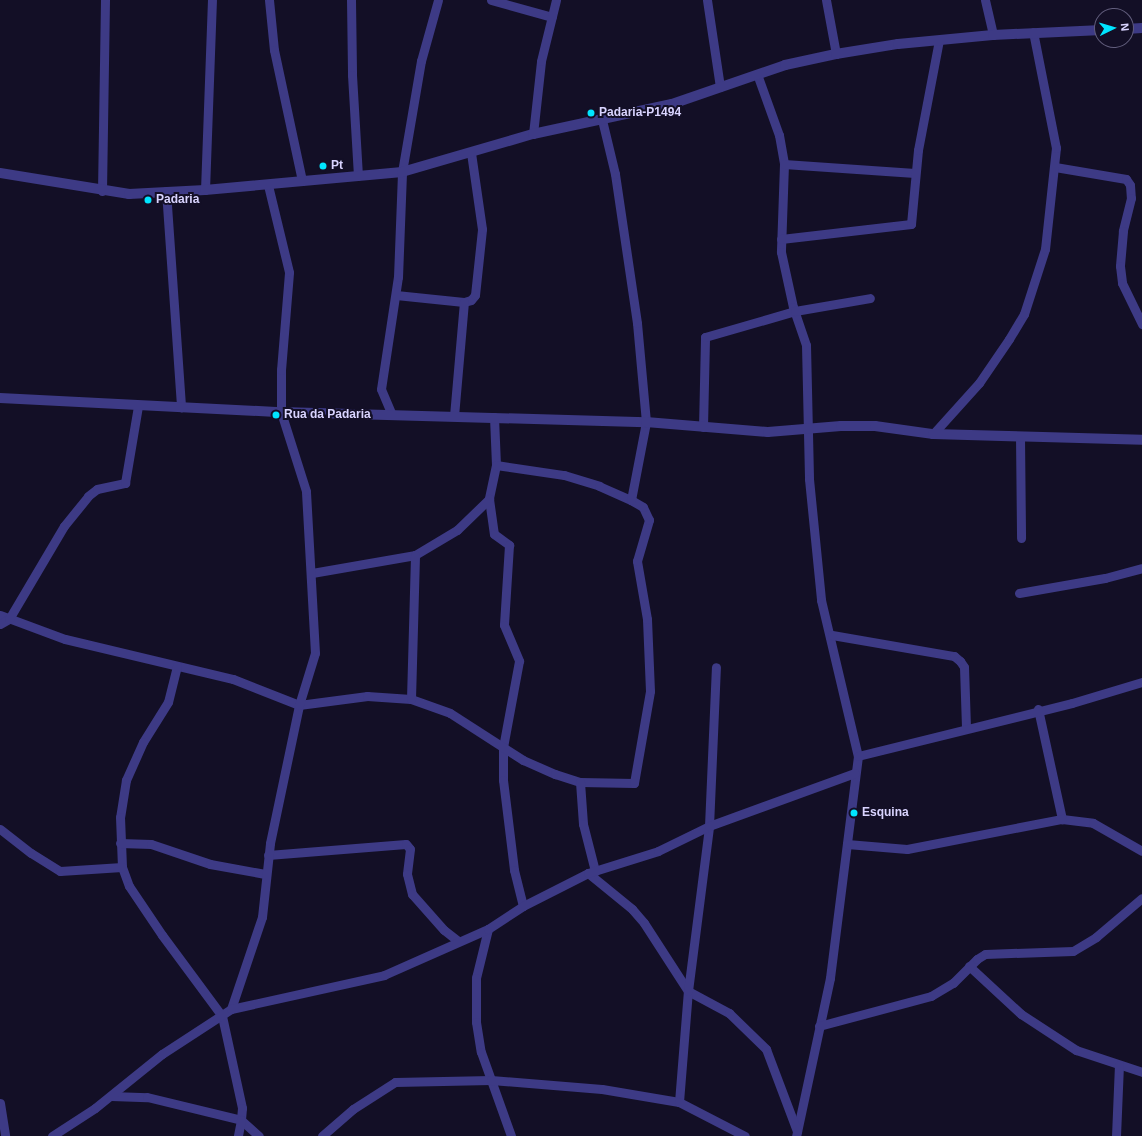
<!DOCTYPE html>
<html>
<head>
<meta charset="utf-8">
<style>
	body { margin:0 }
	#map { position:relative; width:1142px; height:1136px; overflow:hidden; background:#130f26; font-family:Helvetica,sans-serif }
	div>[style] { position:absolute }
	[style*='--x'] { left:calc(var(--x)*1px); top:calc(var(--y)*1px); width:calc(var(--w)*1px); rotate:calc(var(--a)*1deg) }
	.minor>* { height:9px; margin:-4.5px; padding:0 4.5px; transform-origin:4.5px; border-radius:4.5px; background:#3d3a85 }
	.tertiary>* { height:10px; margin:-5px; padding:0 5px; transform-origin:5px; border-radius:5px; background:#3d3a85 }
	.dots>* { width:11px; height:11px; translate:-50% -50%; box-sizing:border-box; border:2px solid #130f26; border-radius:50% }
	span { translate:-50% -50%; white-space:nowrap; text-align:center; line-height:1.15; -webkit-text-stroke:4px #130f26; paint-order:stroke }
	.poi-label { font-size:12px; color:#d9d4ff; font-weight:700 }
	.left { translate:0 -50%; text-align:left }
	.north { position:absolute; left:1094px; top:8px; width:40px; height:40px; box-sizing:border-box; background:#130f26; border:1px solid #625e7d; border-radius:50%; rotate:85deg; font-size:11px; font-weight:700; line-height:16px; text-align:center; color:#d9d4ff }
	.north::after { content:''; display:block; margin:auto; width:14px; height:18px; background:#00e5ff; clip-path:polygon(50% 0,100% 100%,50% 72%,0 100%) }
</style>
</head>
<body>
<div id="map">
	<div class="minor">
		<div style="--x:269;--y:0;--w:50;--a:84.3"></div>
		<div style="--x:274;--y:50;--w:134;--a:77.9"></div>
		<div style="--x:351;--y:0;--w:75;--a:89.2"></div>
		<div style="--x:352;--y:75;--w:101;--a:86.6"></div>
		<div style="--x:491;--y:0;--w:63;--a:15.6"></div>
		<div style="--x:707;--y:0;--w:88;--a:81.5"></div>
		<div style="--x:826;--y:0;--w:55;--a:79.5"></div>
		<div style="--x:985;--y:0;--w:36;--a:77"></div>
		<div style="--x:757;--y:74;--w:65;--a:70.2"></div>
		<div style="--x:779;--y:135;--w:29;--a:80"></div>
		<div style="--x:784;--y:164;--w:88;--a:92"></div>
		<div style="--x:781;--y:252;--w:56;--a:77.7"></div>
		<div style="--x:793;--y:307;--w:40;--a:71.1"></div>
		<div style="--x:806;--y:345;--w:134;--a:88.7"></div>
		<div style="--x:809;--y:479;--w:122;--a:84.3"></div>
		<div style="--x:821;--y:600;--w:160;--a:76.7"></div>
		<div style="--x:858;--y:756;--w:224;--a:97.2"></div>
		<div style="--x:830;--y:978;--w:162;--a:102.1"></div>
		<div style="--x:533;--y:134;--w:73;--a:-83.7"></div>
		<div style="--x:541;--y:61;--w:63;--a:-76.2"></div>
		<div style="--x:784;--y:164;--w:131;--a:3.9"></div>
		<div style="--x:1055;--y:167;--w:72;--a:9.6"></div>
		<div style="--x:1126;--y:179;--w:7;--a:56"></div>
		<div style="--x:1130;--y:185;--w:13;--a:86"></div>
		<div style="--x:1131;--y:198;--w:34;--a:104"></div>
		<div style="--x:1123;--y:231;--w:35;--a:95"></div>
		<div style="--x:1120;--y:266;--w:17;--a:83"></div>
		<div style="--x:1122;--y:283;--w:46;--a:64"></div>
		<div style="--x:205;--y:190;--w:190;--a:-87.9"></div>
		<div style="--x:102;--y:191;--w:191;--a:-89.1"></div>
		<div style="--x:166;--y:191;--w:217;--a:86"></div>
		<div style="--x:781;--y:239;--w:131;--a:-6.6"></div>
		<div style="--x:911;--y:224;--w:74;--a:-84.6"></div>
		<div style="--x:918;--y:150;--w:112;--a:-79.2"></div>
		<div style="--x:396;--y:295;--w:68;--a:5.9"></div>
		<div style="--x:464;--y:302;--w:7;--a:-16"></div>
		<div style="--x:471;--y:300;--w:6;--a:-51"></div>
		<div style="--x:475;--y:295;--w:66;--a:-83.9"></div>
		<div style="--x:482;--y:229;--w:77;--a:-98.2"></div>
		<div style="--x:392;--y:415;--w:28;--a:-113"></div>
		<div style="--x:381;--y:389;--w:113;--a:-81.4"></div>
		<div style="--x:398;--y:277;--w:105;--a:-87.8"></div>
		<div style="--x:402;--y:172;--w:113;--a:-80.3"></div>
		<div style="--x:421;--y:61;--w:63;--a:-74.4"></div>
		<div style="--x:454;--y:416;--w:114;--a:-85"></div>
		<div style="--x:494;--y:417;--w:48;--a:87.6"></div>
		<div style="--x:496;--y:465;--w:35;--a:102"></div>
		<div style="--x:489;--y:499;--w:35;--a:82"></div>
		<div style="--x:494;--y:534;--w:19;--a:36"></div>
		<div style="--x:509;--y:545;--w:80;--a:93.6"></div>
		<div style="--x:504;--y:625;--w:39;--a:67"></div>
		<div style="--x:519;--y:661;--w:87;--a:100.5"></div>
		<div style="--x:503;--y:747;--w:33;--a:90"></div>
		<div style="--x:503;--y:780;--w:91;--a:83"></div>
		<div style="--x:514;--y:870;--w:37;--a:76"></div>
		<div style="--x:703;--y:427;--w:90;--a:-88.7"></div>
		<div style="--x:705;--y:337;--w:94;--a:-16.1"></div>
		<div style="--x:795;--y:311;--w:76;--a:-9.8"></div>
		<div style="--x:933;--y:434;--w:69;--a:-48"></div>
		<div style="--x:979;--y:383;--w:53;--a:-55.7"></div>
		<div style="--x:1009;--y:339;--w:29;--a:-59"></div>
		<div style="--x:1024;--y:314;--w:68;--a:-72.1"></div>
		<div style="--x:1045;--y:249;--w:102;--a:-83.8"></div>
		<div style="--x:1056;--y:148;--w:118;--a:-101.2"></div>
		<div style="--x:1020;--y:437;--w:101;--a:89.4"></div>
		<div style="--x:496;--y:465;--w:69;--a:8.4"></div>
		<div style="--x:564;--y:475;--w:37;--a:17"></div>
		<div style="--x:599;--y:486;--w:35;--a:24"></div>
		<div style="--x:312;--y:573;--w:105;--a:-9.9"></div>
		<div style="--x:415;--y:555;--w:49;--a:-30.8"></div>
		<div style="--x:457;--y:530;--w:45;--a:-44.1"></div>
		<div style="--x:1019;--y:593;--w:87;--a:-9.9"></div>
		<div style="--x:1105;--y:578;--w:38;--a:-15"></div>
		<div style="--x:0;--y:615;--w:69;--a:20.3"></div>
		<div style="--x:65;--y:639;--w:173;--a:13.4"></div>
		<div style="--x:233;--y:679;--w:71;--a:21.5"></div>
		<div style="--x:299;--y:705;--w:69;--a:-7.5"></div>
		<div style="--x:367;--y:696;--w:44;--a:3.9"></div>
		<div style="--x:411;--y:699;--w:41;--a:19.7"></div>
		<div style="--x:450;--y:713;--w:87;--a:32.8"></div>
		<div style="--x:523;--y:760;--w:35;--a:24"></div>
		<div style="--x:555;--y:774;--w:26;--a:18"></div>
		<div style="--x:580;--y:782;--w:54;--a:1.1"></div>
		<div style="--x:634;--y:783;--w:93;--a:-80.1"></div>
		<div style="--x:650;--y:691;--w:72;--a:-92.4"></div>
		<div style="--x:647;--y:619;--w:59;--a:-99.8"></div>
		<div style="--x:637;--y:561;--w:43;--a:-73.7"></div>
		<div style="--x:649;--y:520;--w:14;--a:-115"></div>
		<div style="--x:643;--y:507;--w:14;--a:-150"></div>
		<div style="--x:631;--y:500;--w:79;--a:-79.1"></div>
		<div style="--x:646;--y:422;--w:99;--a:-95.2"></div>
		<div style="--x:637;--y:323;--w:151;--a:-98.4"></div>
		<div style="--x:615;--y:174;--w:56;--a:-103.5"></div>
		<div style="--x:0;--y:624;--w:10;--a:-29"></div>
		<div style="--x:9;--y:619;--w:108;--a:-59.4"></div>
		<div style="--x:64;--y:526;--w:38;--a:-51"></div>
		<div style="--x:88;--y:496;--w:11;--a:-38"></div>
		<div style="--x:97;--y:489;--w:29;--a:-12"></div>
		<div style="--x:125;--y:483;--w:78;--a:-80.4"></div>
		<div style="--x:832;--y:635;--w:124;--a:9.8"></div>
		<div style="--x:954;--y:656;--w:8;--a:40"></div>
		<div style="--x:960;--y:661;--w:7;--a:56"></div>
		<div style="--x:964;--y:667;--w:60;--a:88.1"></div>
		<div style="--x:177;--y:666;--w:37;--a:104"></div>
		<div style="--x:168;--y:702;--w:47;--a:122"></div>
		<div style="--x:143;--y:742;--w:42;--a:114.1"></div>
		<div style="--x:126;--y:780;--w:37;--a:99"></div>
		<div style="--x:120;--y:817;--w:50;--a:87.7"></div>
		<div style="--x:122;--y:867;--w:20;--a:70"></div>
		<div style="--x:129;--y:886;--w:59;--a:56"></div>
		<div style="--x:162;--y:935;--w:101;--a:53.5"></div>
		<div style="--x:222;--y:1016;--w:94;--a:77.7"></div>
		<div style="--x:242;--y:1108;--w:12;--a:95"></div>
		<div style="--x:241;--y:1120;--w:24;--a:42"></div>
		<div style="--x:411;--y:699;--w:144;--a:-88.4"></div>
		<div style="--x:1038;--y:709;--w:113;--a:77.7"></div>
		<div style="--x:1062;--y:819;--w:31;--a:7"></div>
		<div style="--x:1093;--y:823;--w:56;--a:29.7"></div>
		<div style="--x:858;--y:756;--w:220;--a:-13.9"></div>
		<div style="--x:1072;--y:703;--w:73;--a:-16.7"></div>
		<div style="--x:580;--y:782;--w:42;--a:85.9"></div>
		<div style="--x:583;--y:824;--w:49;--a:75.7"></div>
		<div style="--x:0;--y:829;--w:39;--a:38"></div>
		<div style="--x:31;--y:853;--w:34;--a:32"></div>
		<div style="--x:60;--y:871;--w:62;--a:-3.7"></div>
		<div style="--x:120;--y:843;--w:31;--a:2"></div>
		<div style="--x:151;--y:844;--w:62;--a:18.7"></div>
		<div style="--x:210;--y:864;--w:56;--a:10.3"></div>
		<div style="--x:847;--y:844;--w:60;--a:4.8"></div>
		<div style="--x:907;--y:849;--w:158;--a:-11"></div>
		<div style="--x:268;--y:855;--w:138;--a:-4.6"></div>
		<div style="--x:406;--y:844;--w:6;--a:51"></div>
		<div style="--x:410;--y:849;--w:25;--a:97"></div>
		<div style="--x:407;--y:874;--w:21;--a:76"></div>
		<div style="--x:412;--y:894;--w:48;--a:48.4"></div>
		<div style="--x:444;--y:930;--w:18;--a:38"></div>
		<div style="--x:588;--y:873;--w:57;--a:39.3"></div>
		<div style="--x:632;--y:909;--w:18;--a:49"></div>
		<div style="--x:644;--y:923;--w:81;--a:57.1"></div>
		<div style="--x:688;--y:991;--w:47;--a:28.2"></div>
		<div style="--x:729;--y:1013;--w:52;--a:44.2"></div>
		<div style="--x:766;--y:1049;--w:88;--a:69.3"></div>
		<div style="--x:488;--y:929;--w:50;--a:103.8"></div>
		<div style="--x:476;--y:978;--w:44;--a:90"></div>
		<div style="--x:476;--y:1022;--w:30;--a:81"></div>
		<div style="--x:481;--y:1052;--w:89;--a:70.3"></div>
		<div style="--x:969;--y:966;--w:71;--a:42.7"></div>
		<div style="--x:1021;--y:1014;--w:66;--a:33.2"></div>
		<div style="--x:1076;--y:1050;--w:70;--a:18.4"></div>
		<div style="--x:231;--y:1009;--w:97;--a:-71.4"></div>
		<div style="--x:262;--y:917;--w:74;--a:-83.8"></div>
		<div style="--x:270;--y:843;--w:141;--a:-78.1"></div>
		<div style="--x:299;--y:705;--w:54;--a:-72.9"></div>
		<div style="--x:315;--y:653;--w:162;--a:-93.2"></div>
		<div style="--x:306;--y:491;--w:83;--a:-107.6"></div>
		<div style="--x:281;--y:412;--w:42;--a:-90"></div>
		<div style="--x:281;--y:370;--w:98;--a:-85.3"></div>
		<div style="--x:289;--y:272;--w:89;--a:-103.6"></div>
		<div style="--x:819;--y:1026;--w:116;--a:-15"></div>
		<div style="--x:931;--y:996;--w:26;--a:-31"></div>
		<div style="--x:953;--y:983;--w:34;--a:-45"></div>
		<div style="--x:977;--y:959;--w:9;--a:-32"></div>
		<div style="--x:985;--y:954;--w:88;--a:-2"></div>
		<div style="--x:1073;--y:951;--w:27;--a:-31"></div>
		<div style="--x:1096;--y:937;--w:60;--a:-40.3"></div>
		<div style="--x:111;--y:1096;--w:36;--a:2"></div>
		<div style="--x:147;--y:1097;--w:97;--a:13.7"></div>
		<div style="--x:241;--y:1120;--w:16;--a:101"></div>
		<div style="--x:679;--y:1102;--w:111;--a:-85.4"></div>
		<div style="--x:688;--y:991;--w:166;--a:-82.7"></div>
		<div style="--x:709;--y:826;--w:159;--a:-87.5"></div>
		<div style="--x:0;--y:1103;--w:33;--a:81"></div>
		<div style="--x:52;--y:1136;--w:51;--a:-33.1"></div>
		<div style="--x:95;--y:1108;--w:86;--a:-38.9"></div>
		<div style="--x:162;--y:1054;--w:82;--a:-33.1"></div>
		<div style="--x:231;--y:1009;--w:157;--a:-12.5"></div>
		<div style="--x:384;--y:975;--w:114;--a:-23.9"></div>
		<div style="--x:488;--y:929;--w:42;--a:-33.3"></div>
		<div style="--x:523;--y:906;--w:73;--a:-26.9"></div>
		<div style="--x:588;--y:873;--w:73;--a:-17.4"></div>
		<div style="--x:658;--y:851;--w:57;--a:-26.1"></div>
		<div style="--x:709;--y:826;--w:155;--a:-20"></div>
		<div style="--x:322;--y:1136;--w:41;--a:-41.1"></div>
		<div style="--x:353;--y:1109;--w:50;--a:-32.7"></div>
		<div style="--x:395;--y:1082;--w:96;--a:-1.2"></div>
		<div style="--x:491;--y:1080;--w:111;--a:4.6"></div>
		<div style="--x:602;--y:1089;--w:78;--a:9.6"></div>
		<div style="--x:679;--y:1102;--w:74;--a:27.3"></div>
		<div style="--x:1116;--y:1136;--w:71;--a:-87.6"></div>
	</div>
	<div class="tertiary">
		<div style="--x:1126;--y:29;--w:16;--a:-4"></div>
		<div style="--x:0;--y:173;--w:131;--a:9.2"></div>
		<div style="--x:129;--y:194;--w:76;--a:-3"></div>
		<div style="--x:205;--y:190;--w:198;--a:-5.2"></div>
		<div style="--x:402;--y:172;--w:136;--a:-16.2"></div>
		<div style="--x:533;--y:134;--w:142;--a:-12.2"></div>
		<div style="--x:672;--y:104;--w:120;--a:-19"></div>
		<div style="--x:785;--y:65;--w:52;--a:-12.2"></div>
		<div style="--x:836;--y:54;--w:63;--a:-9.2"></div>
		<div style="--x:898;--y:44;--w:95;--a:-5.4"></div>
		<div style="--x:993;--y:35;--w:109;--a:-2.6"></div>
		<div style="--x:0;--y:398;--w:281;--a:2.9"></div>
		<div style="--x:281;--y:412;--w:365;--a:1.6"></div>
		<div style="--x:646;--y:422;--w:122;--a:4.7"></div>
		<div style="--x:768;--y:432;--w:73;--a:-4.7"></div>
		<div style="--x:841;--y:426;--w:34;--a:0"></div>
		<div style="--x:875;--y:426;--w:59;--a:7.9"></div>
		<div style="--x:933;--y:434;--w:209;--a:1.6"></div>
	</div>
	<div class="dots">
		<div style="left:591px;top:113px;background:#00e5ff"></div>
		<div style="left:323px;top:166px;background:#00e5ff"></div>
		<div style="left:148px;top:200px;background:#00e5ff"></div>
		<div style="left:276px;top:415px;background:#00e5ff"></div>
		<div style="left:854px;top:813px;background:#00e5ff"></div>
	</div>
	<div class="poi-label">
		<span class="left" style="left:599px;top:113px">Padaria-P1494</span>
		<span class="left" style="left:331px;top:166px">Pt</span>
		<span class="left" style="left:156px;top:200px">Padaria</span>
		<span class="left" style="left:284px;top:415px">Rua da Padaria</span>
		<span class="left" style="left:862px;top:813px">Esquina</span>
	</div>
	<div class="north">N</div>
</div>
</body>
</html>
